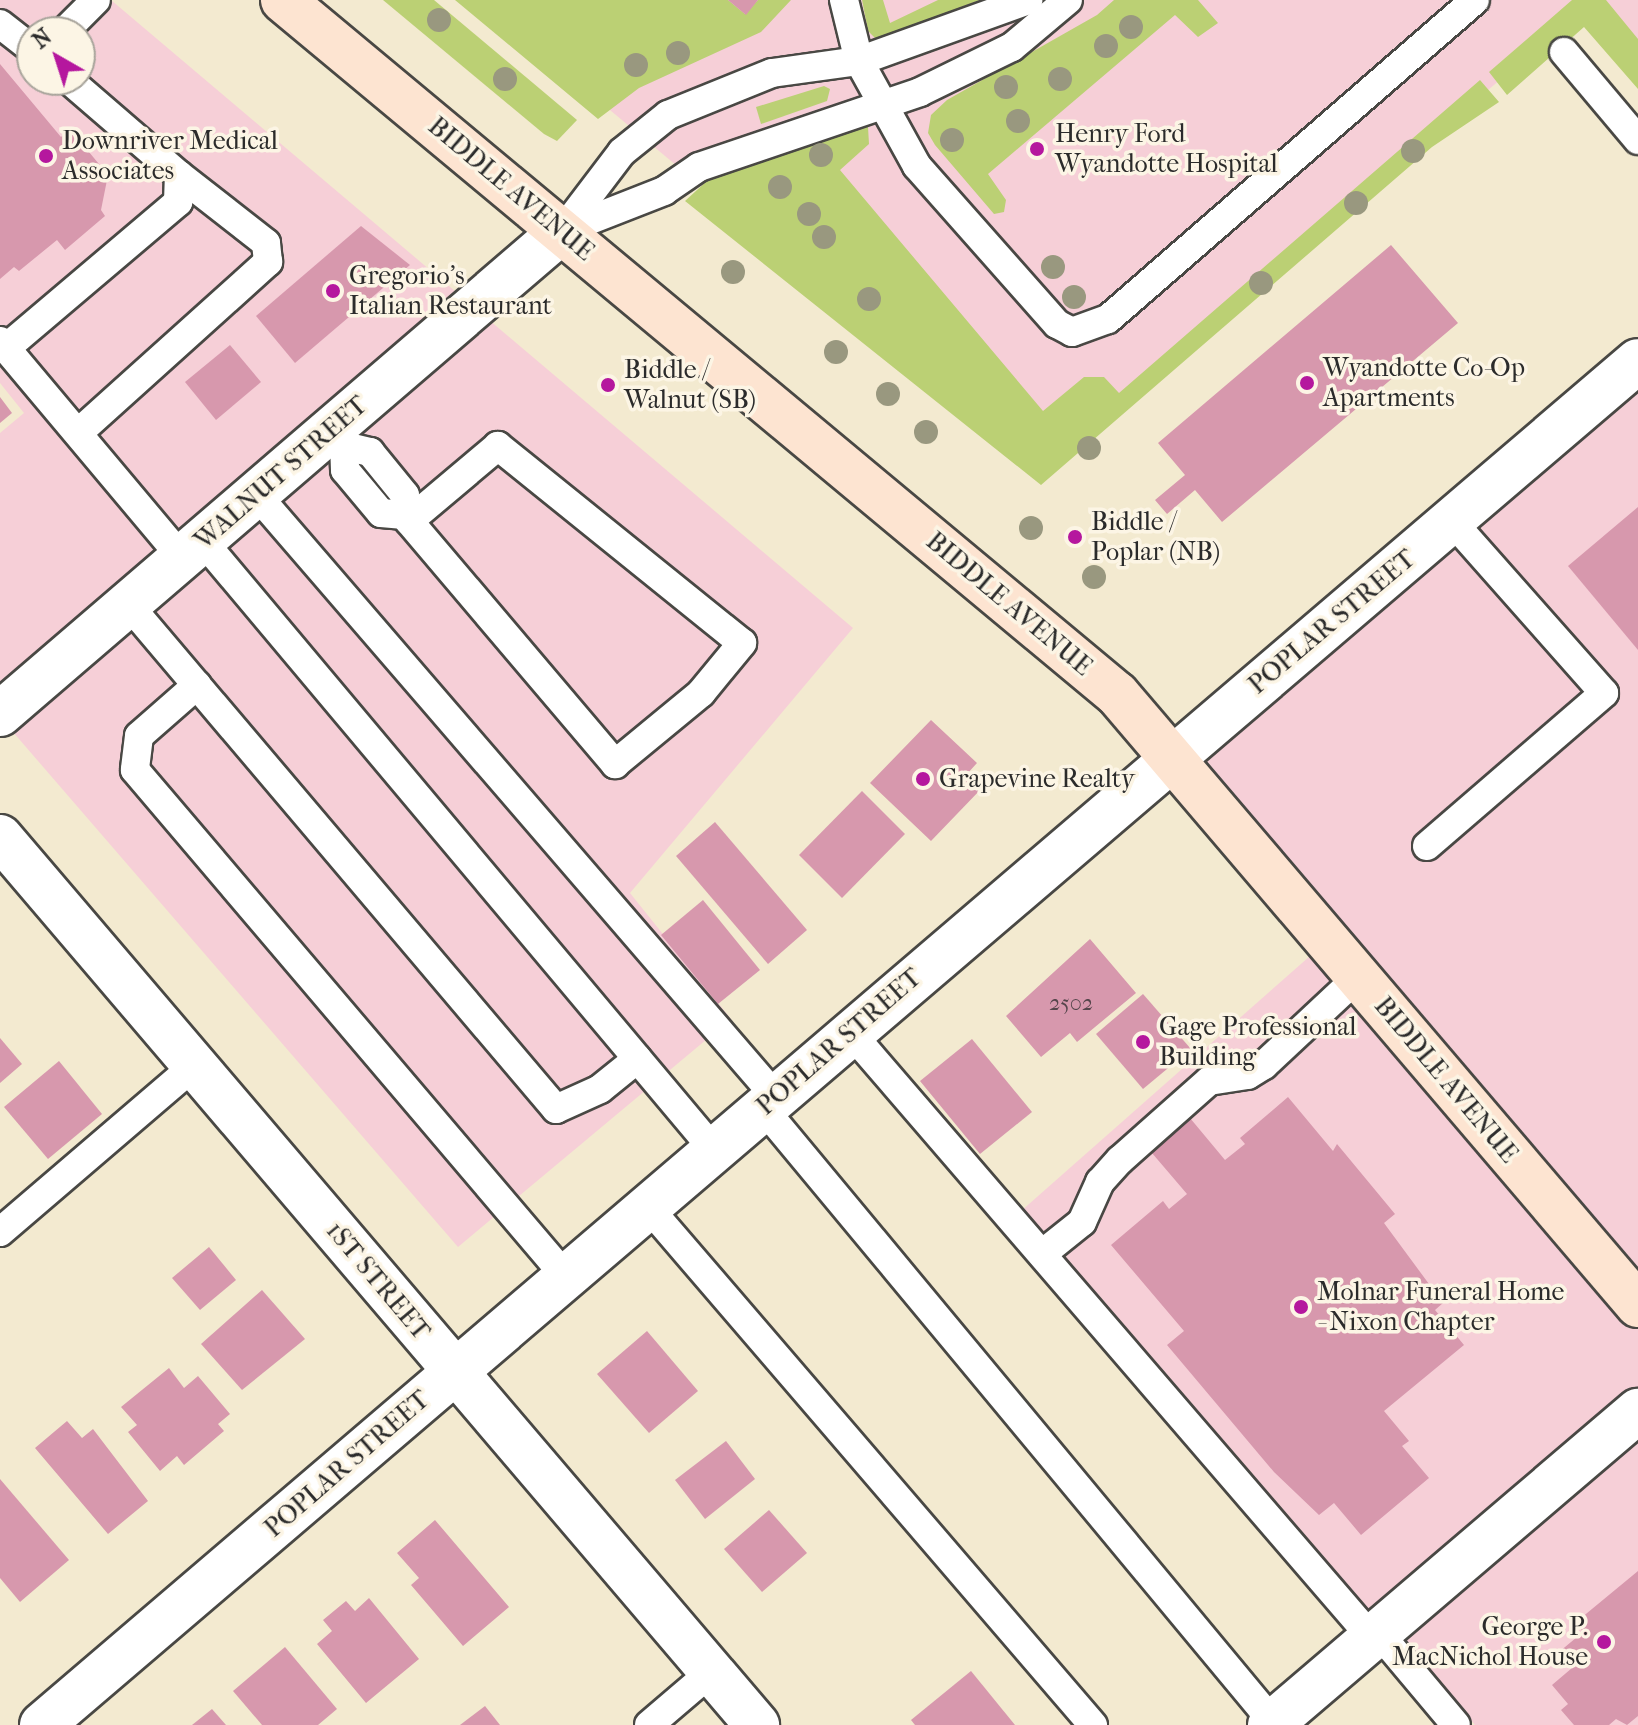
<!DOCTYPE html>
<html>
<head>
<meta charset="utf-8">
<style>
	body { margin:0 }
	#map { position:relative; width:1638px; height:1725px; overflow:hidden; background:#f3ead0; font-family:"IM FELL French Canon",serif }
	div>[style] { position:absolute }
	[style*='--x'] { left:calc(var(--x)*1px); top:calc(var(--y)*1px); width:calc(var(--w)*1px); rotate:calc(var(--a)*1deg) }
	.built>* { inset:0; background:#f6cfd7 }
	.green>* { inset:0; background:#bbd074 }
	.building>* { inset:0; background:#d798ad }
	.roads { filter:drop-shadow(2px 0 #494844) drop-shadow(-2px 0 #494844) drop-shadow(0 2px #494844) drop-shadow(0 -2px #494844) }
	.lane>* { height:28px; margin:-14px; padding:0 14px; transform-origin:14px; border-radius:14px; background:#fff }
	.street>* { height:44px; margin:-22px; padding:0 22px; transform-origin:22px; border-radius:22px; background:#fff }
	.secondary>* { height:44px; margin:-22px; padding:0 22px; transform-origin:22px; border-radius:22px; background:#fde4d1 }
	.trees>* { width:24px; height:24px; margin:-12px; border-radius:50%; background:#99987f }
	.dots>* { width:22px; height:22px; translate:-50% -50%; box-sizing:border-box; border:4px solid #fcf5e5; border-radius:50% }
	span { translate:-50% -50%; white-space:nowrap; text-align:center; line-height:1.15; -webkit-text-stroke:7px #fcf5e5; paint-order:stroke }
	.number-label { font-size:22px; color:#56464c }
	.number-label span { -webkit-text-stroke-width:0 }
	.poi-label { font-size:26px; color:#2b2b2b }
	.left { translate:0 -50%; text-align:left }
	.right { translate:-100% -50%; text-align:right }
	.street-label { font-size:26px; color:#2b2b2b }
	.north { position:absolute; left:16px; top:16px; width:80px; height:80px; box-sizing:border-box; background:#fcf5e5; border:2px solid #a8a49b; border-radius:50%; rotate:321deg; font-size:22px; font-weight:700; line-height:32px; text-align:center; color:#2b2b2b }
	.north::after { content:''; display:block; margin:auto; width:28px; height:36px; background:#b5179e; clip-path:polygon(50% 0,100% 100%,50% 72%,0 100%) }
</style>
</head>
<body>
<div id="map">
	<div class="built">
		<div style="clip-path:polygon(evenodd,0 0,111px 0,853px 628px,630px 893px,731px 1019px,458px 1247px,0 717px,0 433px,24px 413px,0 383px,0 0,32px 32px,80px 32px,80px 80px,32px 80px,32px 32px)"></div>
		<div style="clip-path:polygon(478px 0,1594px 0,1050px 462px,834px 297px)"></div>
		<div style="clip-path:polygon(1603px 0,1638px 0,1638px 43px)"></div>
		<div style="clip-path:polygon(1638px 361px,1638px 1725px,1475px 1725px,1390px 1623px,1321px 1580px,1012px 1219px,1327px 941px,1171px 758px)"></div>
	</div>
	<div class="green">
		<div style="clip-path:polygon(383px 0,434px 0,577px 120px,557px 141px,544px 134px)"></div>
		<div style="clip-path:polygon(455px 0,728px 0,745px 14px,758px 0,791px 0,761px 32px,639px 88px,598px 119px)"></div>
		<div style="clip-path:polygon(862px 0,883px 0,890px 23px,938px 0,980px 0,876px 39px,868px 31px)"></div>
		<div style="clip-path:polygon(1114px 0,1198px 0,1218px 23px,1198px 37px,1175px 15px,988px 174px,1006px 200px,1004px 212px,994px 214px,935px 145px,928px 133px,931px 115px,947px 100px,1097px 15px)"></div>
		<div style="clip-path:polygon(1572px 0,1606px 0,1638px 39px,1638px 89px,1584px 27px,1507px 95px,1489px 72px)"></div>
		<div style="clip-path:polygon(1480px 80px,1499px 102px,1432px 147px,1041px 485px,685px 201px,709px 179px,731px 169px,859px 126px,868px 127px,869px 144px,840px 170px,1043px 411px,1084px 377px,1104px 377px,1119px 393px)"></div>
		<div style="clip-path:polygon(824px 86px,830px 89px,827px 101px,761px 124px,756px 107px)"></div>
	</div>
	<div class="building">
		<div style="clip-path:polygon(728px 0,758px 0,746px 15px)"></div>
		<div style="clip-path:polygon(0 64px,61px 137px,70px 129px,108px 175px,101px 210px,105px 216px,65px 250px,57px 240px,19px 271px,14px 267px,0 279px)"></div>
		<div style="clip-path:polygon(361px 226px,410px 265px,295px 363px,256px 316px)"></div>
		<div style="clip-path:polygon(1391px 245px,1458px 323px,1222px 522px,1195px 490px,1167px 514px,1155px 500px,1185px 475px,1158px 443px)"></div>
		<div style="clip-path:polygon(230px 345px,261px 382px,216px 420px,185px 382px)"></div>
		<div style="clip-path:polygon(0 397px,12px 413px,0 423px)"></div>
		<div style="clip-path:polygon(1638px 507px,1638px 650px,1568px 566px)"></div>
		<div style="clip-path:polygon(931px 720px,977px 763px,967px 774px,982px 788px,931px 841px,870px 783px)"></div>
		<div style="clip-path:polygon(862px 791px,905px 834px,842px 898px,799px 855px)"></div>
		<div style="clip-path:polygon(715px 822px,807px 930px,768px 964px,676px 856px)"></div>
		<div style="clip-path:polygon(703px 900px,760px 970px,718px 1004px,661px 935px)"></div>
		<div style="clip-path:polygon(1090px 939px,1136px 993px,1077px 1042px,1070px 1033px,1041px 1057px,1006px 1016px)"></div>
		<div style="clip-path:polygon(1143px 994px,1191px 1049px,1143px 1089px,1096px 1034px)"></div>
		<div style="clip-path:polygon(0 1038px,22px 1064px,0 1083px)"></div>
		<div style="clip-path:polygon(972px 1039px,1032px 1112px,980px 1154px,920px 1081px)"></div>
		<div style="clip-path:polygon(59px 1061px,102px 1114px,48px 1159px,4px 1107px)"></div>
		<div style="clip-path:polygon(1288px 1097px,1333px 1151px,1337px 1144px,1395px 1214px,1384px 1223px,1443px 1303px,1435px 1310px,1464px 1345px,1384px 1411px,1409px 1441px,1402px 1446px,1429px 1478px,1361px 1535px,1334px 1503px,1319px 1515px,1274px 1472px,1167px 1345px,1184px 1331px,1111px 1245px,1163px 1201px,1169px 1209px,1187px 1194px,1146px 1146px,1185px 1112px,1225px 1160px,1245px 1144px,1240px 1138px)"></div>
		<div style="clip-path:polygon(209px 1247px,236px 1280px,200px 1310px,172px 1278px)"></div>
		<div style="clip-path:polygon(262px 1290px,305px 1339px,242px 1390px,201px 1344px)"></div>
		<div style="clip-path:polygon(647px 1331px,698px 1391px,649px 1433px,597px 1374px)"></div>
		<div style="clip-path:polygon(169px 1368px,184px 1388px,198px 1376px,230px 1414px,218px 1424px,224px 1431px,184px 1465px,177px 1456px,160px 1471px,128px 1432px,137px 1425px,121px 1407px)"></div>
		<div style="clip-path:polygon(67px 1421px,82px 1438px,93px 1429px,148px 1501px,108px 1534px,35px 1448px)"></div>
		<div style="clip-path:polygon(726px 1441px,755px 1479px,705px 1519px,675px 1480px)"></div>
		<div style="clip-path:polygon(0 1479px,69px 1560px,20px 1602px,0 1578px)"></div>
		<div style="clip-path:polygon(769px 1510px,807px 1553px,762px 1592px,724px 1549px)"></div>
		<div style="clip-path:polygon(435px 1520px,509px 1607px,463px 1646px,411px 1585px,419px 1578px,397px 1553px)"></div>
		<div style="clip-path:polygon(1638px 1571px,1638px 1716px,1627px 1725px,1616px 1719px,1609px 1725px,1574px 1725px,1561px 1710px,1568px 1704px,1552px 1685px,1572px 1668px,1559px 1652px,1583px 1632px,1575px 1623px)"></div>
		<div style="clip-path:polygon(369px 1598px,419px 1659px,366px 1703px,317px 1644px,332px 1631px,323px 1620px,346px 1601px,355px 1611px)"></div>
		<div style="clip-path:polygon(285px 1647px,337px 1709px,318px 1725px,262px 1725px,233px 1691px)"></div>
		<div style="clip-path:polygon(971px 1671px,1015px 1725px,915px 1725px,911px 1720px)"></div>
		<div style="clip-path:polygon(485px 1706px,500px 1725px,460px 1725px)"></div>
		<div style="clip-path:polygon(212px 1709px,226px 1725px,192px 1725px)"></div>
	</div>
	<div class="roads">
		<div class="lane">
			<div style="--x:844;--y:0;--w:63;--a:76.2"></div>
			<div style="--x:859;--y:61;--w:120;--a:61.1"></div>
			<div style="--x:917;--y:166;--w:211;--a:48.5"></div>
			<div style="--x:1057;--y:324;--w:17;--a:28"></div>
			<div style="--x:1072;--y:332;--w:38;--a:-20"></div>
			<div style="--x:1108;--y:319;--w:486;--a:-41"></div>
			<div style="--x:0;--y:24;--w:41;--a:38"></div>
			<div style="--x:64;--y:32;--w:45;--a:-45"></div>
			<div style="--x:1564;--y:52;--w:115;--a:49.9"></div>
			<div style="--x:562;--y:231;--w:110;--a:-21.4"></div>
			<div style="--x:664;--y:191;--w:42;--a:-34.4"></div>
			<div style="--x:699;--y:167;--w:233;--a:-18.7"></div>
			<div style="--x:920;--y:92;--w:102;--a:-26.1"></div>
			<div style="--x:1012;--y:47;--w:73;--a:-40"></div>
			<div style="--x:562;--y:231;--w:99;--a:-52.8"></div>
			<div style="--x:622;--y:152;--w:59;--a:-38.8"></div>
			<div style="--x:668;--y:115;--w:112;--a:-22"></div>
			<div style="--x:772;--y:73;--w:88;--a:-7.9"></div>
			<div style="--x:859;--y:61;--w:180;--a:-19.8"></div>
			<div style="--x:0;--y:341;--w:283;--a:50"></div>
			<div style="--x:6;--y:348;--w:226;--a:-40.3"></div>
			<div style="--x:178;--y:202;--w:27;--a:-88"></div>
			<div style="--x:179;--y:175;--w:145;--a:-139.2"></div>
			<div style="--x:330;--y:430;--w:21;--a:49"></div>
			<div style="--x:344;--y:446;--w:27;--a:13"></div>
			<div style="--x:370;--y:452;--w:55;--a:50.9"></div>
			<div style="--x:405;--y:495;--w:20;--a:93"></div>
			<div style="--x:404;--y:515;--w:23;--a:-175"></div>
			<div style="--x:381;--y:513;--w:56;--a:-129.9"></div>
			<div style="--x:345;--y:470;--w:24;--a:-92"></div>
			<div style="--x:78;--y:433;--w:256;--a:-42"></div>
			<div style="--x:268;--y:262;--w:19;--a:-96"></div>
			<div style="--x:266;--y:243;--w:110;--a:-142"></div>
			<div style="--x:256;--y:494;--w:796;--a:49.23"></div>
			<div style="--x:404;--y:515;--w:8;--a:50"></div>
			<div style="--x:409;--y:521;--w:319;--a:49.7"></div>
			<div style="--x:615;--y:764;--w:112;--a:-39.5"></div>
			<div style="--x:701;--y:693;--w:65;--a:-50.6"></div>
			<div style="--x:742;--y:643;--w:314;--a:-141.1"></div>
			<div style="--x:498;--y:446;--w:116;--a:139.9"></div>
			<div style="--x:202;--y:540;--w:796;--a:49.99"></div>
			<div style="--x:128;--y:604;--w:662;--a:49.72"></div>
			<div style="--x:556;--y:1109;--w:48;--a:-24.4"></div>
			<div style="--x:600;--y:1089;--w:48;--a:-39"></div>
			<div style="--x:197;--y:685;--w:77;--a:138.7"></div>
			<div style="--x:139;--y:736;--w:34;--a:97"></div>
			<div style="--x:135;--y:770;--w:665;--a:49.63"></div>
			<div style="--x:1427;--y:846;--w:234;--a:-40.8"></div>
			<div style="--x:1604;--y:693;--w:231;--a:-131.5"></div>
			<div style="--x:851;--y:1033;--w:798;--a:49.27"></div>
			<div style="--x:763;--y:1108;--w:798;--a:50.29"></div>
			<div style="--x:648;--y:1207;--w:683;--a:49.34"></div>
			<div style="--x:0;--y:1232;--w:257;--a:-40.6"></div>
			<div style="--x:1042;--y:1254;--w:51;--a:-38.7"></div>
			<div style="--x:1082;--y:1222;--w:44;--a:-65.8"></div>
			<div style="--x:1100;--y:1182;--w:30;--a:-48"></div>
			<div style="--x:1120;--y:1160;--w:119;--a:-41.6"></div>
			<div style="--x:1209;--y:1081;--w:39;--a:-9"></div>
			<div style="--x:1248;--y:1075;--w:19;--a:-32"></div>
			<div style="--x:1264;--y:1065;--w:129;--a:-43.1"></div>
			<div style="--x:1378;--y:1632;--w:121;--a:50"></div>
			<div style="--x:649;--y:1725;--w:82;--a:-40.5"></div>
		</div>
		<div class="street">
			<div style="--x:0;--y:714;--w:741;--a:-40.68"></div>
			<div style="--x:0;--y:837;--w:1167;--a:49.55"></div>
			<div style="--x:42;--y:1725;--w:2099;--a:-40.52"></div>
			<div style="--x:1270;--y:1725;--w:484;--a:-40.5"></div>
		</div>
		<div class="secondary">
			<div style="--x:283;--y:0;--w:1085;--a:39.77"></div>
			<div style="--x:1117;--y:694;--w:803;--a:49.55"></div>
		</div>
	</div>
	<div class="trees">
		<div style="left:439px;top:20px"></div>
		<div style="left:1131px;top:27px"></div>
		<div style="left:1106px;top:46px"></div>
		<div style="left:678px;top:53px"></div>
		<div style="left:636px;top:65px"></div>
		<div style="left:505px;top:79px"></div>
		<div style="left:1060px;top:79px"></div>
		<div style="left:1006px;top:87px"></div>
		<div style="left:1018px;top:121px"></div>
		<div style="left:952px;top:140px"></div>
		<div style="left:1413px;top:151px"></div>
		<div style="left:821px;top:155px"></div>
		<div style="left:780px;top:187px"></div>
		<div style="left:1356px;top:203px"></div>
		<div style="left:809px;top:214px"></div>
		<div style="left:824px;top:237px"></div>
		<div style="left:1053px;top:267px"></div>
		<div style="left:733px;top:272px"></div>
		<div style="left:1261px;top:283px"></div>
		<div style="left:1074px;top:297px"></div>
		<div style="left:869px;top:299px"></div>
		<div style="left:836px;top:352px"></div>
		<div style="left:888px;top:394px"></div>
		<div style="left:926px;top:432px"></div>
		<div style="left:1089px;top:448px"></div>
		<div style="left:1031px;top:528px"></div>
		<div style="left:1094px;top:577px"></div>
	</div>
	<div class="dots">
		<div style="left:1037px;top:149px;background:#b5179e"></div>
		<div style="left:46px;top:156px;background:#b5179e"></div>
		<div style="left:333px;top:291px;background:#b5179e"></div>
		<div style="left:1307px;top:383px;background:#b5179e"></div>
		<div style="left:608px;top:385px;background:#b5179e"></div>
		<div style="left:1075px;top:537px;background:#b5179e"></div>
		<div style="left:923px;top:779px;background:#b5179e"></div>
		<div style="left:1143px;top:1042px;background:#b5179e"></div>
		<div style="left:1301px;top:1307px;background:#b5179e"></div>
		<div style="left:1604px;top:1642px;background:#b5179e"></div>
	</div>
	<div class="number-label">
		<span style="left:1071px;top:1004px">2502</span>
	</div>
	<div class="poi-label">
		<span class="left" style="left:1055px;top:149px">Henry Ford<br>Wyandotte Hospital</span>
		<span class="left" style="left:62px;top:156px">Downriver Medical<br>Associates</span>
		<span class="left" style="left:349px;top:291px">Gregorio's<br>Italian Restaurant</span>
		<span class="left" style="left:1323px;top:383px">Wyandotte Co-Op<br>Apartments</span>
		<span class="left" style="left:624px;top:385px">Biddle /<br>Walnut (SB)</span>
		<span class="left" style="left:1091px;top:537px">Biddle /<br>Poplar (NB)</span>
		<span class="left" style="left:939px;top:779px">Grapevine Realty</span>
		<span class="left" style="left:1159px;top:1042px">Gage Professional<br>Building</span>
		<span class="left" style="left:1317px;top:1307px">Molnar Funeral Home<br>- Nixon Chapter</span>
		<span class="right" style="left:1588px;top:1642px">George P.<br>MacNichol House</span>
	</div>
	<div class="street-label">
		<span style="left:511px;top:189px;rotate:40deg">BIDDLE AVENUE</span>
		<span style="left:281px;top:473px;rotate:-41deg">WALNUT STREET</span>
		<span style="left:1009px;top:604px;rotate:40deg">BIDDLE AVENUE</span>
		<span style="left:1332px;top:622px;rotate:-40deg">POPLAR STREET</span>
		<span style="left:839px;top:1042px;rotate:-41deg">POPLAR STREET</span>
		<span style="left:1446px;top:1080px;rotate:50deg">BIDDLE AVENUE</span>
		<span style="left:378px;top:1281px;rotate:50deg">1ST STREET</span>
		<span style="left:347px;top:1464px;rotate:-41deg">POPLAR STREET</span>
	</div>
	<div class="north">N</div>
</div>
</body>
</html>
